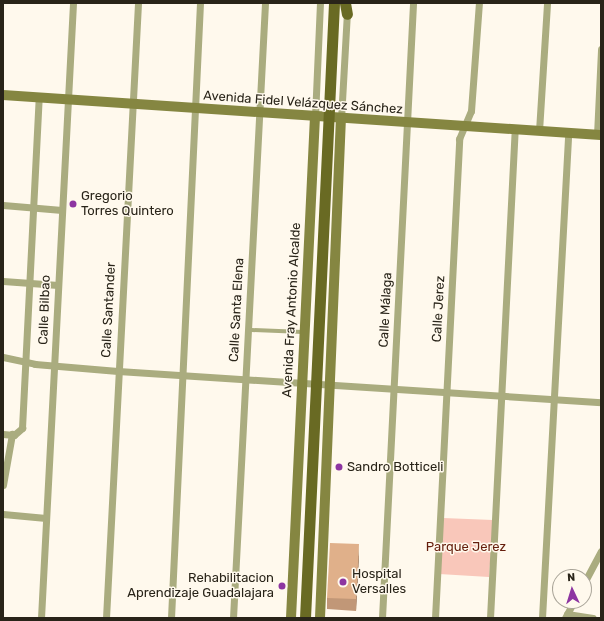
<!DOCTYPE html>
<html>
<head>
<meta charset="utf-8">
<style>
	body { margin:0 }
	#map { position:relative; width:604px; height:621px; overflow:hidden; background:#fff9ed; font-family:Rubik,sans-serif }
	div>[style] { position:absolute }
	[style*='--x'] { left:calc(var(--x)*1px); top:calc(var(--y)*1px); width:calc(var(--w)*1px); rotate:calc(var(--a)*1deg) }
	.green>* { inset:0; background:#f9c7ba }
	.lane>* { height:3.5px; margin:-1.75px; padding:0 1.75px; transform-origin:1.75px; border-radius:1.75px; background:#aaac7f }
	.street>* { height:7px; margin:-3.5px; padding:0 3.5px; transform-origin:3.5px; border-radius:3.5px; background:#aaac7f }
	.secondary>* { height:10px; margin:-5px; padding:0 5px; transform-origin:5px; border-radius:5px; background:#858641 }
	.primary>* { height:11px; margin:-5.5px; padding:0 5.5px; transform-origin:5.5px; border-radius:5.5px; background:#696a23 }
	.wall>* { inset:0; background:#c19777 }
	.shaded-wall>* { inset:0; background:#9d7b61 }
	.building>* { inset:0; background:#e0b08a }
	.dots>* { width:11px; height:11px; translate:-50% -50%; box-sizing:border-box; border:2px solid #fff9ed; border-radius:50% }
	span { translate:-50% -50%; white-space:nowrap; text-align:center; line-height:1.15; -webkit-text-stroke:3px #fff9ed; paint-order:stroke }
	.street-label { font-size:13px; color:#292419 }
	.poi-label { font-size:13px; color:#292419 }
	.left { translate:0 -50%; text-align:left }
	.right { translate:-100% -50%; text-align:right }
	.park-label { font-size:13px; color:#651e0c }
	.frame { position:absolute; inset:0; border:4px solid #292419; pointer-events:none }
	.north { position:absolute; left:552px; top:569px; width:40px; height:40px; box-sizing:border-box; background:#fff9ed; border:1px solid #a9a498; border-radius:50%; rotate:356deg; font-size:11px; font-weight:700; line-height:16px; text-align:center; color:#292419 }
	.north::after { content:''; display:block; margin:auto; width:14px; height:18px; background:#8d35a1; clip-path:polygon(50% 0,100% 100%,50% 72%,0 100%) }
</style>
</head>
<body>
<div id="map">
	<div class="green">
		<div style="clip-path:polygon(443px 518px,493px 520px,489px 577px,439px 574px)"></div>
	</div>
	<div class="lane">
		<div style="--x:252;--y:330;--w:51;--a:2.2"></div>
	</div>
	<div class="street">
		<div style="--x:315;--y:117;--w:114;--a:-87.5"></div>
		<div style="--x:341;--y:119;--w:108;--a:-86.8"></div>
		<div style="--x:539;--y:131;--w:128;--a:-86.4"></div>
		<div style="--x:597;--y:135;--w:86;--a:-87.3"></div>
		<div style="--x:3;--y:205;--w:59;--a:4.8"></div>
		<div style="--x:3;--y:281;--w:55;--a:4.2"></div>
		<div style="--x:3;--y:357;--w:33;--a:12"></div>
		<div style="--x:35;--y:364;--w:83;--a:4.8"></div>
		<div style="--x:118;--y:371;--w:484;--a:3.7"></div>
		<div style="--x:3;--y:434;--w:11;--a:5"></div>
		<div style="--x:14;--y:435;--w:11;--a:-41"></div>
		<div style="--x:22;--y:428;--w:330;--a:-87.1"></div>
		<div style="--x:3;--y:485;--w:52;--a:-80"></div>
		<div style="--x:3;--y:514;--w:43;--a:5.3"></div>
		<div style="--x:584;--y:583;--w:36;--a:-62"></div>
		<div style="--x:567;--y:614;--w:26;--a:9"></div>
		<div style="--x:41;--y:618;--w:616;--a:-87.02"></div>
		<div style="--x:106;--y:618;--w:616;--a:-87.02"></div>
		<div style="--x:171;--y:618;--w:616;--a:-87.3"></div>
		<div style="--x:233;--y:618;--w:616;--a:-87.02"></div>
		<div style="--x:382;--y:618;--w:616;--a:-87.11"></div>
		<div style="--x:435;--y:618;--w:480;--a:-87.1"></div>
		<div style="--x:459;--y:139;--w:30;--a:-67"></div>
		<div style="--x:471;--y:111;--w:108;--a:-85.8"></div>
		<div style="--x:490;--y:618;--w:490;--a:-87.1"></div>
		<div style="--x:542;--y:618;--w:486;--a:-86.9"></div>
		<div style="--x:565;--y:618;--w:19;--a:-62"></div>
	</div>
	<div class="secondary">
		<div style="--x:3;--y:95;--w:599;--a:3.83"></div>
		<div style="--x:291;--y:618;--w:502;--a:-87.26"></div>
		<div style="--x:320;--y:618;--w:499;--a:-87.6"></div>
	</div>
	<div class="primary">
		<div style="--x:345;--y:3;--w:11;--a:80"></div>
		<div style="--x:305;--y:618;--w:616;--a:-87.3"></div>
	</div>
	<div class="wall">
		<div style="clip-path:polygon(359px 555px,356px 611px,327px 609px,327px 598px)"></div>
	</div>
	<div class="shaded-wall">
		<div style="clip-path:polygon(359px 544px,359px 555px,356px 611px,356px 599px)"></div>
	</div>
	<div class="building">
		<div style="clip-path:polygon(330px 543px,359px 544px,356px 599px,327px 598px)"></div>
	</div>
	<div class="dots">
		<div style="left:73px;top:204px;background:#8d35a1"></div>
		<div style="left:339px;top:467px;background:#8d35a1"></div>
		<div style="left:343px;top:582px;background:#8d35a1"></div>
		<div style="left:282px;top:586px;background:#8d35a1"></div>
	</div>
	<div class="street-label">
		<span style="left:303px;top:103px;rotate:4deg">Avenida Fidel Velázquez Sánchez</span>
		<span style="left:439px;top:309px;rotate:-87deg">Calle Jerez</span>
		<span style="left:45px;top:310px;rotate:-88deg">Calle Bilbao</span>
		<span style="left:109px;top:310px;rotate:-87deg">Calle Santander</span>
		<span style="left:237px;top:310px;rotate:-87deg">Calle Santa Elena</span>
		<span style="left:292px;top:310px;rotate:-87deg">Avenida Fray Antonio Alcalde</span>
		<span style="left:386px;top:310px;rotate:-87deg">Calle Málaga</span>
	</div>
	<div class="poi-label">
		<span class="left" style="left:81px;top:204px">Gregorio<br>Torres Quintero</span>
		<span class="left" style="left:347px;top:467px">Sandro Botticeli</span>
		<span class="left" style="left:352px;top:582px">Hospital<br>Versalles</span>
		<span class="right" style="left:274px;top:586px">Rehabilitacion<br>Aprendizaje Guadalajara</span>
	</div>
	<div class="park-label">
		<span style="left:466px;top:547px">Parque Jerez</span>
	</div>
	<div class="frame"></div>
	<div class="north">N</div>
</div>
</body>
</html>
